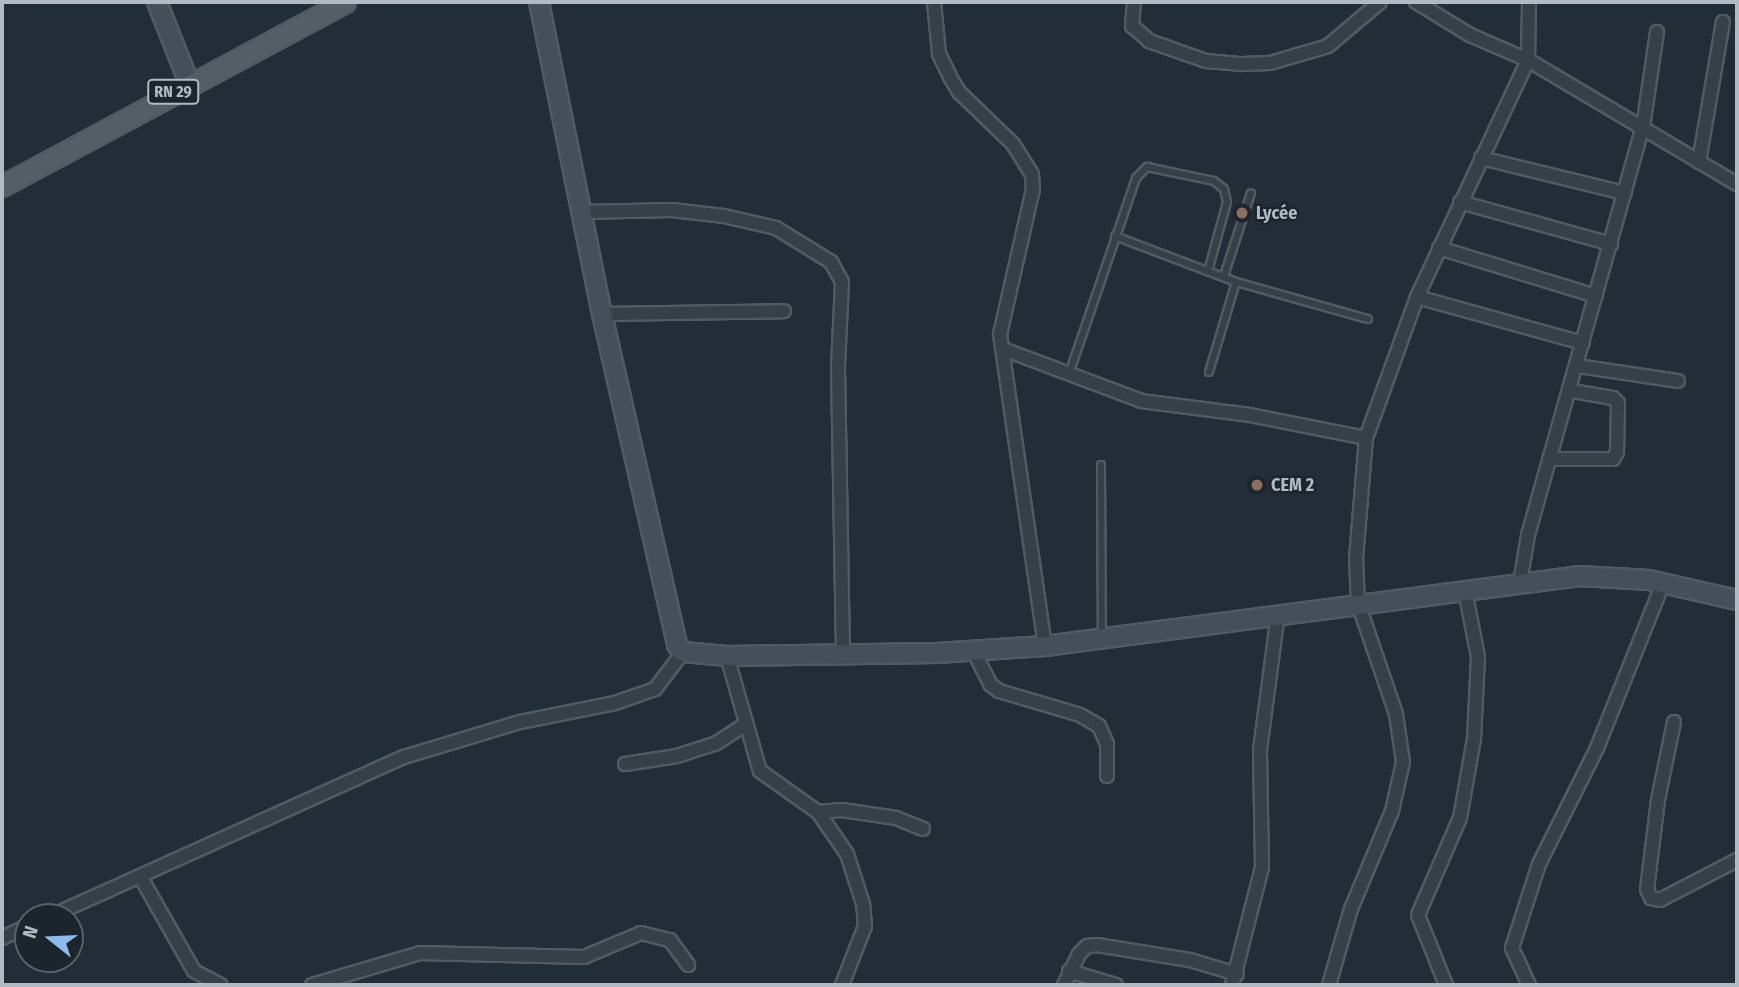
<!DOCTYPE html>
<html>
<head>
<meta charset="utf-8">
<style>
	body { margin:0 }
	#map { position:relative; width:1739px; height:987px; overflow:hidden; background:#232d37; font-family:"Fira Sans Condensed",sans-serif }
	div>[style] { position:absolute }
	[style*='--x'] { left:calc(var(--x)*1px); top:calc(var(--y)*1px); width:calc(var(--w)*1px); rotate:calc(var(--a)*1deg) }
	.roads { filter:drop-shadow(2px 0 #525a62) drop-shadow(-2px 0 #525a62) drop-shadow(0 2px #525a62) drop-shadow(0 -2px #525a62) }
	.lane>* { height:6px; margin:-3px; padding:0 3px; transform-origin:3px; border-radius:3px; background:#373f47 }
	.street>* { height:12px; margin:-6px; padding:0 6px; transform-origin:6px; border-radius:6px; background:#373f47 }
	.secondary>* { height:18px; margin:-9px; padding:0 9px; transform-origin:9px; border-radius:9px; background:#454f5a }
	.primary>* { height:19px; margin:-9.5px; padding:0 9.5px; transform-origin:9.5px; border-radius:9.5px; background:#555e67 }
	.dots>* { width:19px; height:19px; translate:-50% -50%; box-sizing:border-box; border:4px solid #1c242c; border-radius:50% }
	span { translate:-50% -50%; white-space:nowrap; text-align:center; line-height:1.15; -webkit-text-stroke:5px #1c242c; paint-order:stroke }
	.shield-label span { padding:2px 5px; background:#1c242c; border:2px solid; border-radius:5px; -webkit-text-stroke-width:0 }
	.shield-label { font-size:16px; color:#b2bac4; font-weight:700 }
	.poi-label { font-size:18px; color:#b2bac4; font-weight:700 }
	.left { translate:0 -50%; text-align:left }
	.frame { position:absolute; inset:0; border:4px solid #b2bac4; pointer-events:none }
	.north { position:absolute; left:14px; top:903px; width:70px; height:70px; box-sizing:border-box; background:#1c242c; border:2px solid #586069; border-radius:50%; rotate:288deg; font-size:19px; font-weight:700; line-height:28px; text-align:center; color:#b2bac4 }
	.north::after { content:''; display:block; margin:auto; width:24px; height:32px; background:#8ebbec; clip-path:polygon(50% 0,100% 100%,50% 72%,0 100%) }
</style>
</head>
<body>
<div id="map">
	<div class="roads">
		<div class="lane">
			<div style="--x:1115;--y:236;--w:129;--a:20.8"></div>
			<div style="--x:1236;--y:282;--w:137;--a:15.7"></div>
			<div style="--x:1224;--y:276;--w:87;--a:-72"></div>
			<div style="--x:1209;--y:372;--w:94;--a:-73.3"></div>
			<div style="--x:1069;--y:374;--w:207;--a:-71.1"></div>
			<div style="--x:1136;--y:178;--w:16;--a:-45"></div>
			<div style="--x:1147;--y:167;--w:68;--a:11.8"></div>
			<div style="--x:1214;--y:181;--w:13;--a:39"></div>
			<div style="--x:1224;--y:189;--w:13;--a:77"></div>
			<div style="--x:1227;--y:202;--w:68;--a:105.3"></div>
			<div style="--x:1101;--y:465;--w:171;--a:89.7"></div>
		</div>
		<div class="street">
			<div style="--x:934;--y:2;--w:52;--a:84.5"></div>
			<div style="--x:939;--y:54;--w:25;--a:64"></div>
			<div style="--x:950;--y:77;--w:17;--a:59"></div>
			<div style="--x:959;--y:92;--w:75;--a:43.9"></div>
			<div style="--x:1013;--y:144;--w:36;--a:58"></div>
			<div style="--x:1032;--y:175;--w:14;--a:86"></div>
			<div style="--x:1033;--y:189;--w:149;--a:102.8"></div>
			<div style="--x:1000;--y:334;--w:315;--a:81.8"></div>
			<div style="--x:1134;--y:2;--w:24;--a:95"></div>
			<div style="--x:1132;--y:26;--w:23;--a:41"></div>
			<div style="--x:1149;--y:41;--w:60;--a:19.3"></div>
			<div style="--x:1206;--y:61;--w:36;--a:5"></div>
			<div style="--x:1242;--y:64;--w:28;--a:-2"></div>
			<div style="--x:1270;--y:63;--w:60;--a:-16.3"></div>
			<div style="--x:1328;--y:46;--w:68;--a:-40.2"></div>
			<div style="--x:1416;--y:2;--w:63;--a:31.4"></div>
			<div style="--x:1470;--y:35;--w:63;--a:23.3"></div>
			<div style="--x:1528;--y:60;--w:243;--a:30.7"></div>
			<div style="--x:1481;--y:158;--w:148;--a:13.7"></div>
			<div style="--x:1699;--y:162;--w:142;--a:-80.3"></div>
			<div style="--x:1460;--y:202;--w:157;--a:15.5"></div>
			<div style="--x:584;--y:212;--w:88;--a:-1.3"></div>
			<div style="--x:672;--y:210;--w:52;--a:6.6"></div>
			<div style="--x:724;--y:216;--w:53;--a:13"></div>
			<div style="--x:776;--y:228;--w:65;--a:31.7"></div>
			<div style="--x:831;--y:262;--w:23;--a:61"></div>
			<div style="--x:842;--y:282;--w:85;--a:92.7"></div>
			<div style="--x:838;--y:367;--w:287;--a:89"></div>
			<div style="--x:1439;--y:248;--w:164;--a:17"></div>
			<div style="--x:1417;--y:297;--w:172;--a:15.5"></div>
			<div style="--x:602;--y:314;--w:182;--a:-0.9"></div>
			<div style="--x:1003;--y:349;--w:147;--a:20.6"></div>
			<div style="--x:1141;--y:401;--w:110;--a:7.3"></div>
			<div style="--x:1250;--y:415;--w:118;--a:11.2"></div>
			<div style="--x:1578;--y:366;--w:101;--a:8.5"></div>
			<div style="--x:1549;--y:459;--w:64;--a:0"></div>
			<div style="--x:1613;--y:459;--w:8;--a:-60"></div>
			<div style="--x:1617;--y:452;--w:49;--a:-88.8"></div>
			<div style="--x:1618;--y:403;--w:7;--a:-135"></div>
			<div style="--x:1613;--y:398;--w:42;--a:-170.3"></div>
			<div style="--x:1520;--y:583;--w:49;--a:-80.5"></div>
			<div style="--x:1528;--y:535;--w:424;--a:-74.3"></div>
			<div style="--x:1643;--y:127;--w:96;--a:-81.6"></div>
			<div style="--x:974;--y:652;--w:37;--a:63"></div>
			<div style="--x:991;--y:685;--w:10;--a:37"></div>
			<div style="--x:999;--y:691;--w:84;--a:16.5"></div>
			<div style="--x:1080;--y:715;--w:22;--a:30"></div>
			<div style="--x:1099;--y:726;--w:20;--a:66"></div>
			<div style="--x:1107;--y:744;--w:32;--a:90"></div>
			<div style="--x:727;--y:656;--w:120;--a:74"></div>
			<div style="--x:760;--y:771;--w:71;--a:35.3"></div>
			<div style="--x:1674;--y:722;--w:80;--a:101.6"></div>
			<div style="--x:1658;--y:800;--w:90;--a:97"></div>
			<div style="--x:1647;--y:889;--w:10;--a:66"></div>
			<div style="--x:1651;--y:898;--w:9;--a:13"></div>
			<div style="--x:1660;--y:900;--w:87;--a:-27.5"></div>
			<div style="--x:625;--y:764;--w:53;--a:-8.7"></div>
			<div style="--x:677;--y:756;--w:40;--a:-18"></div>
			<div style="--x:715;--y:744;--w:37;--a:-33"></div>
			<div style="--x:140;--y:876;--w:109;--a:60.4"></div>
			<div style="--x:194;--y:971;--w:30;--a:28"></div>
			<div style="--x:49;--y:917;--w:389;--a:-24.3"></div>
			<div style="--x:404;--y:757;--w:121;--a:-16.8"></div>
			<div style="--x:520;--y:722;--w:97;--a:-11.3"></div>
			<div style="--x:615;--y:703;--w:42;--a:-19.3"></div>
			<div style="--x:655;--y:689;--w:46;--a:-52.9"></div>
			<div style="--x:2;--y:938;--w:29;--a:-25"></div>
			<div style="--x:1069;--y:971;--w:49;--a:16.6"></div>
			<div style="--x:312;--y:985;--w:113;--a:-16.5"></div>
			<div style="--x:420;--y:953;--w:164;--a:1.4"></div>
			<div style="--x:584;--y:957;--w:62;--a:-22.8"></div>
			<div style="--x:641;--y:933;--w:30;--a:14"></div>
			<div style="--x:670;--y:940;--w:31;--a:54"></div>
			<div style="--x:842;--y:985;--w:63;--a:-68.7"></div>
			<div style="--x:865;--y:926;--w:22;--a:-95"></div>
			<div style="--x:863;--y:904;--w:52;--a:-107.7"></div>
			<div style="--x:847;--y:854;--w:51;--a:-124.6"></div>
			<div style="--x:818;--y:812;--w:24;--a:-5"></div>
			<div style="--x:842;--y:810;--w:55;--a:8.4"></div>
			<div style="--x:896;--y:818;--w:29;--a:22"></div>
			<div style="--x:1064;--y:985;--w:34;--a:-64"></div>
			<div style="--x:1079;--y:954;--w:11;--a:-45"></div>
			<div style="--x:1087;--y:946;--w:10;--a:-6"></div>
			<div style="--x:1097;--y:945;--w:94;--a:9.2"></div>
			<div style="--x:1190;--y:960;--w:49;--a:16.6"></div>
			<div style="--x:1232;--y:985;--w:122;--a:-75.7"></div>
			<div style="--x:1262;--y:867;--w:117;--a:-91"></div>
			<div style="--x:1260;--y:750;--w:138;--a:-82.5"></div>
			<div style="--x:1329;--y:985;--w:79;--a:-73.9"></div>
			<div style="--x:1351;--y:909;--w:106;--a:-67.3"></div>
			<div style="--x:1392;--y:811;--w:50;--a:-77.3"></div>
			<div style="--x:1403;--y:762;--w:49;--a:-98.3"></div>
			<div style="--x:1396;--y:714;--w:117;--a:-108.9"></div>
			<div style="--x:1358;--y:603;--w:44;--a:-92.6"></div>
			<div style="--x:1356;--y:559;--w:121;--a:-85.3"></div>
			<div style="--x:1366;--y:438;--w:150;--a:-70.1"></div>
			<div style="--x:1417;--y:297;--w:262;--a:-64.9"></div>
			<div style="--x:1528;--y:60;--w:58;--a:-89"></div>
			<div style="--x:1446;--y:985;--w:75;--a:-111.8"></div>
			<div style="--x:1418;--y:915;--w:106;--a:-66.6"></div>
			<div style="--x:1460;--y:818;--w:80;--a:-80"></div>
			<div style="--x:1474;--y:739;--w:82;--a:-87.2"></div>
			<div style="--x:1478;--y:657;--w:68;--a:-101"></div>
			<div style="--x:1529;--y:985;--w:41;--a:-114.7"></div>
			<div style="--x:1512;--y:948;--w:88;--a:-72.2"></div>
			<div style="--x:1539;--y:864;--w:130;--a:-63.4"></div>
			<div style="--x:1597;--y:748;--w:178;--a:-68.2"></div>
		</div>
		<div class="secondary">
			<div style="--x:157;--y:2;--w:87;--a:68.4"></div>
			<div style="--x:539;--y:2;--w:318;--a:78.6"></div>
			<div style="--x:602;--y:314;--w:339;--a:77.2"></div>
			<div style="--x:677;--y:645;--w:9;--a:49"></div>
			<div style="--x:683;--y:652;--w:44;--a:5.2"></div>
			<div style="--x:727;--y:656;--w:210;--a:-0.8"></div>
			<div style="--x:937;--y:653;--w:108;--a:-3.7"></div>
			<div style="--x:1045;--y:646;--w:540;--a:-7.45"></div>
			<div style="--x:1580;--y:576;--w:69;--a:3.3"></div>
			<div style="--x:1649;--y:580;--w:90;--a:12.8"></div>
		</div>
		<div class="primary">
			<div style="--x:2;--y:186;--w:389;--a:-28.2"></div>
		</div>
	</div>
	<div class="dots">
		<div style="left:1242px;top:213px;background:#8d6e63"></div>
		<div style="left:1257px;top:485px;background:#8d6e63"></div>
	</div>
	<div class="shield-label">
		<span style="left:173px;top:92px">RN 29</span>
	</div>
	<div class="poi-label">
		<span class="left" style="left:1256px;top:213px">Lycée</span>
		<span class="left" style="left:1271px;top:485px">CEM 2</span>
	</div>
	<div class="frame"></div>
	<div class="north">N</div>
</div>
</body>
</html>
